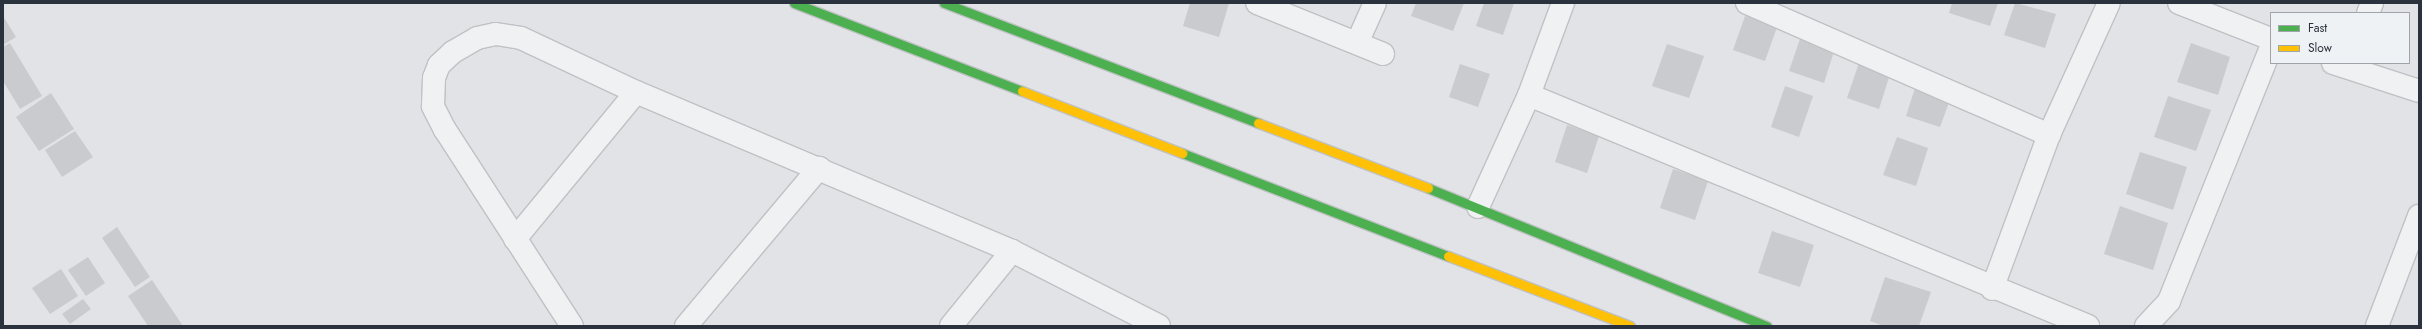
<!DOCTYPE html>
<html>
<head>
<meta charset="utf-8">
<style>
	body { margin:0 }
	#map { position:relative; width:2422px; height:329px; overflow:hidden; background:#e1e3e6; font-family:Jost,sans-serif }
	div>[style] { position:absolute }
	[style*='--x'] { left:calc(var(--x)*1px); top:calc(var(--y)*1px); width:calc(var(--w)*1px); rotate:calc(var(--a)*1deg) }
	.building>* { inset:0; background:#c9cbce }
	.roads { filter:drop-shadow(1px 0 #c0c1c4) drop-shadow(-1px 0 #c0c1c4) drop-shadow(0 1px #c0c1c4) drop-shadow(0 -1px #c0c1c4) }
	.street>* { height:22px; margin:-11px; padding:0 11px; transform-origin:11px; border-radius:11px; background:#f0f1f3 }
	.fast>* { height:9px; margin:-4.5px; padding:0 4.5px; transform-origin:4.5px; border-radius:4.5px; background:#4caf50 }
	.slow>* { height:9px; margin:-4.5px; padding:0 4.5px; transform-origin:4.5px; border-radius:4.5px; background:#ffc107 }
	span { translate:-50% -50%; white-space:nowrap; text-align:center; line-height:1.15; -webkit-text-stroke:3px #eff2f5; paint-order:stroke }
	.frame { position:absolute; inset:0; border:4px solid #2a323d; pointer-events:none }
	.legend { position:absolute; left:2270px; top:12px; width:140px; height:52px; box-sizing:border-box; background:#eff2f5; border:1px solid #a0a5ab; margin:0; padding:5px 7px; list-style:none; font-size:12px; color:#2a323d }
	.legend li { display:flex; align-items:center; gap:8px; height:20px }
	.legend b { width:20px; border:1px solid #a0a5ab }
</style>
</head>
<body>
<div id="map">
	<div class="building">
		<div style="clip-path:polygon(1190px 3px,1229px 3px,1219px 37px,1183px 26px)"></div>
		<div style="clip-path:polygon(1416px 3px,1464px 3px,1453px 31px,1411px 16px)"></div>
		<div style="clip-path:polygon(1484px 3px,1514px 3px,1503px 35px,1476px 26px)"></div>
		<div style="clip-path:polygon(1952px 3px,1998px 3px,1990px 26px,1949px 13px)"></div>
		<div style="clip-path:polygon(2015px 3px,2056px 14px,2045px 48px,2004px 35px)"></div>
		<div style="clip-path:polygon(3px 16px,16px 37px,3px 45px)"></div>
		<div style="clip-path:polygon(1745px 16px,1777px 27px,1765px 61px,1733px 50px)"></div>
		<div style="clip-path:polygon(1801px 36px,1835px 48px,1824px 83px,1789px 71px)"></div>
		<div style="clip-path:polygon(10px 43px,42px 96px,20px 109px,3px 81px,3px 47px)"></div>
		<div style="clip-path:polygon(2191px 43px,2230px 57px,2218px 95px,2177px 82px)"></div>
		<div style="clip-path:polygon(1667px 44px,1704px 56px,1689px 98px,1652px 86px)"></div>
		<div style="clip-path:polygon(1860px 60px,1891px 71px,1879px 109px,1847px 98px)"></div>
		<div style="clip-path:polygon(1460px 64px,1490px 74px,1478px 107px,1449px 97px)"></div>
		<div style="clip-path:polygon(1916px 85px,1951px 97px,1940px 127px,1906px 116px)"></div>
		<div style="clip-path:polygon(1785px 86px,1813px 96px,1799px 137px,1771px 127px)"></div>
		<div style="clip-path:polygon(51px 93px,74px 129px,39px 151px,16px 117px)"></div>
		<div style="clip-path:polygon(2168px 96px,2211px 110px,2196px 151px,2154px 137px)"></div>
		<div style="clip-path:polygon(1567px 125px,1599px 136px,1587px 173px,1555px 162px)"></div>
		<div style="clip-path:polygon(75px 131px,93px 157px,62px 177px,45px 150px)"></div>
		<div style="clip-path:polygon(1897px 137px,1928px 148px,1916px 186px,1883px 175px)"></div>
		<div style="clip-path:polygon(2140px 152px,2187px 167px,2173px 210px,2126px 194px)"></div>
		<div style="clip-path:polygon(1673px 169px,1708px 181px,1695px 220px,1660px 208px)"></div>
		<div style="clip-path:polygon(2120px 206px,2168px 223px,2153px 270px,2104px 254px)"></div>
		<div style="clip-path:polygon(117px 227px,150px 277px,135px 287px,102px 238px)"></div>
		<div style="clip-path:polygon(1772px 231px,1814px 245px,1800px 287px,1758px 273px)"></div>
		<div style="clip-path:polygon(88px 257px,105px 283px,86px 296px,68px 270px)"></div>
		<div style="clip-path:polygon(61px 269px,78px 296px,50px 314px,32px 288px)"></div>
		<div style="clip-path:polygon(1885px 277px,1931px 292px,1919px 326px,1884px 326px,1870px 321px)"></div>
		<div style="clip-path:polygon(152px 280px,183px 326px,148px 326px,128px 296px)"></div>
		<div style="clip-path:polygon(83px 299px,91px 309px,70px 324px,62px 314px)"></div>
	</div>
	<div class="roads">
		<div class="street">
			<div style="--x:1257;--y:3;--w:136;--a:22"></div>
			<div style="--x:1563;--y:3;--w:98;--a:110.3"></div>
			<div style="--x:1529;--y:95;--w:605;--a:22.45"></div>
			<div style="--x:1747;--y:3;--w:330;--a:23.6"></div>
			<div style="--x:2049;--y:135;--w:145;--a:-65.6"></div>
			<div style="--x:2179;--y:3;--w:99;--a:21.4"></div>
			<div style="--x:2368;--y:13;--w:11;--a:-68"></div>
			<div style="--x:1357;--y:43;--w:44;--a:-65.8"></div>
			<div style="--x:2333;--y:63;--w:90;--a:18"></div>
			<div style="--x:1478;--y:207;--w:123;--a:-65.5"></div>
			<div style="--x:515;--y:239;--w:190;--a:-50.5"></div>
			<div style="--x:1992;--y:289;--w:164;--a:-69.7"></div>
			<div style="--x:572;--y:326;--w:234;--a:-122.9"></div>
			<div style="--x:445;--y:130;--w:27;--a:-117"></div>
			<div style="--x:433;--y:106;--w:28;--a:-88"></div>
			<div style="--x:434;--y:78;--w:14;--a:-69"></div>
			<div style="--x:439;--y:65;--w:19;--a:-43"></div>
			<div style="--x:453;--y:52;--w:28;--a:-30"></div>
			<div style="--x:477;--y:38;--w:19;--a:-12"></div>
			<div style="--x:496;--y:34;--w:25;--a:9"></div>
			<div style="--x:521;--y:38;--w:127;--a:25.2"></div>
			<div style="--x:636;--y:92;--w:408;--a:22.9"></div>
			<div style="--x:1012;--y:251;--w:165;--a:27"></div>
			<div style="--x:686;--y:326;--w:207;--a:-49.9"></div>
			<div style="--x:951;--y:326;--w:97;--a:-50.9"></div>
			<div style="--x:2146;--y:326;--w:34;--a:-47"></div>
			<div style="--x:2169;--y:301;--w:274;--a:-68.1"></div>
			<div style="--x:2377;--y:326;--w:118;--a:-69.1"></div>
		</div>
		<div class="fast">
			<div style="--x:794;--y:3;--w:244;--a:21.1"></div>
			<div style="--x:944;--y:3;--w:336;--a:20.9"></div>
			<div style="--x:1182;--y:153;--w:285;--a:21.2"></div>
			<div style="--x:1428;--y:188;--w:366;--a:22.2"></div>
		</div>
		<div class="slow">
			<div style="--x:1022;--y:91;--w:172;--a:21.2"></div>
			<div style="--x:1258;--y:123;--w:182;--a:20.9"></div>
			<div style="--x:1448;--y:256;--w:195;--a:21"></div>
		</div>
	</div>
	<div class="frame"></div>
	<ul class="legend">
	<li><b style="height:5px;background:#4caf50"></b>Fast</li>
	<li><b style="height:5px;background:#ffc107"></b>Slow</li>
	</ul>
</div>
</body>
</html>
